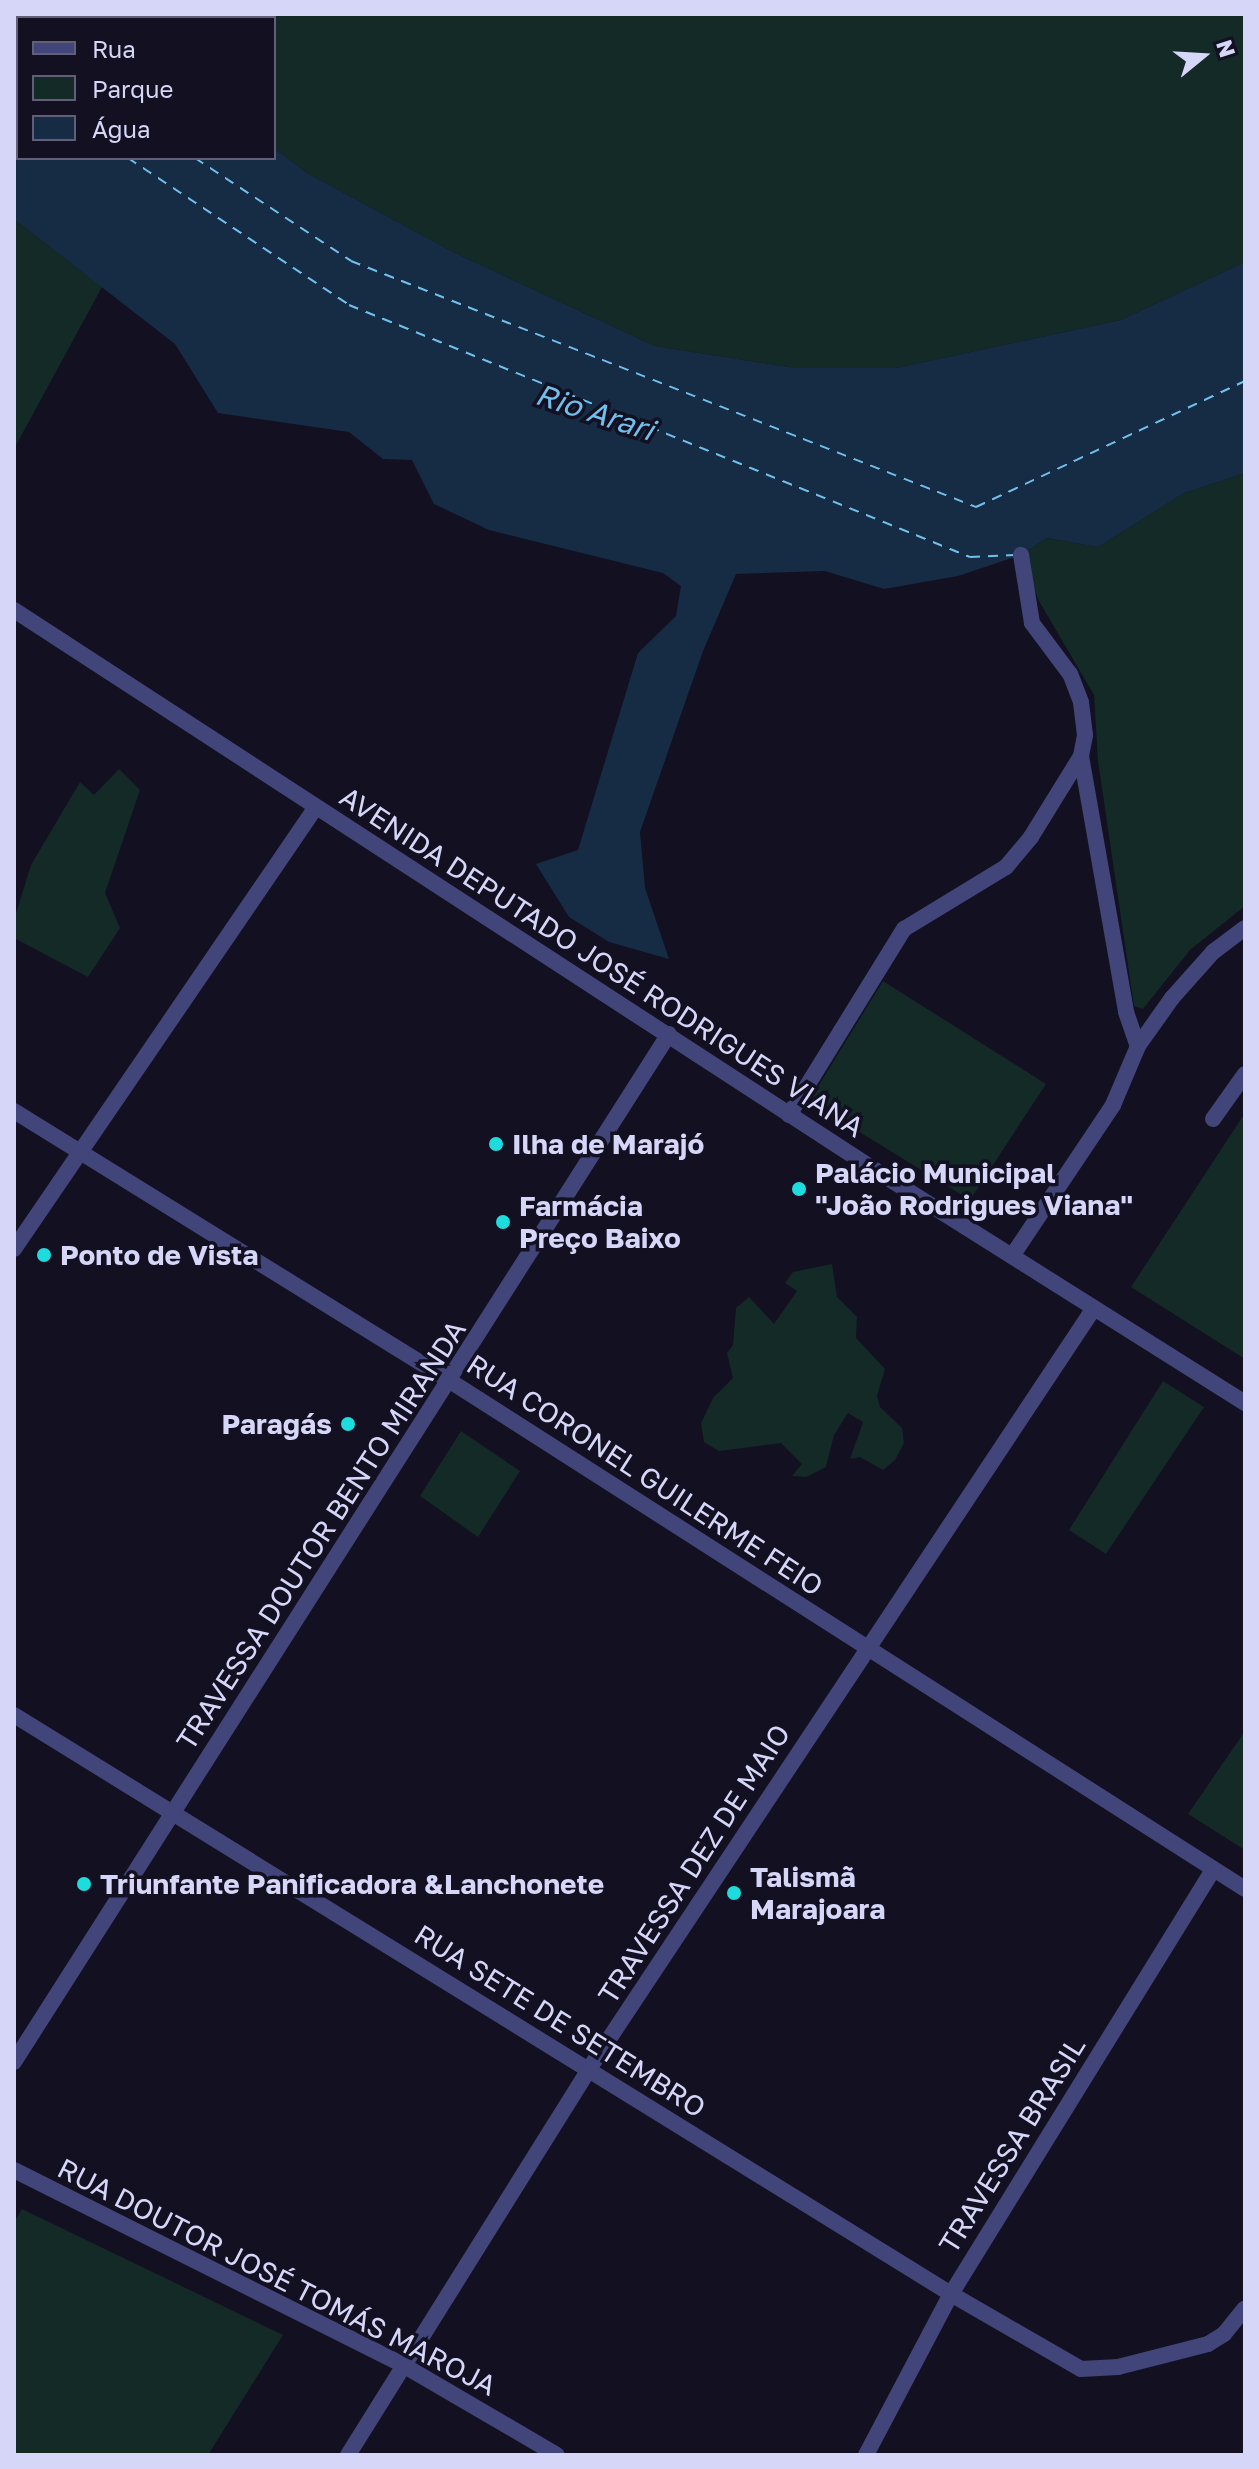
<!DOCTYPE html>
<html>
<head>
<meta charset="utf-8">
<style>
	body { margin:0 }
	#map { position:relative; width:1259px; height:2469px; overflow:hidden; background:#121021; font-family:"Golos Text",sans-serif }
	div>[style] { position:absolute }
	[style*='--x'] { left:calc(var(--x)*1px); top:calc(var(--y)*1px); width:calc(var(--w)*1px); rotate:calc(var(--a)*1deg) }
	.green>* { inset:0; background:#142a27 }
	.water>* { inset:0; background:#162c45 }
	.ferry>* { height:2px; margin-top:-1px; transform-origin:0; background:repeating-linear-gradient(90deg,#71bfec 0 10px,transparent 0 18px) }
	.minor>* { height:16px; margin:-8px; padding:0 8px; transform-origin:8px; border-radius:8px; background:#424579 }
	.tertiary>* { height:16px; margin:-8px; padding:0 8px; transform-origin:8px; border-radius:8px; background:#424579 }
	.dots>* { width:22px; height:22px; translate:-50% -50%; box-sizing:border-box; border:4px solid #121021; border-radius:50% }
	span { translate:-50% -50%; white-space:nowrap; text-align:center; line-height:1.15; -webkit-text-stroke:7px #121021; paint-order:stroke }
	.street-label { font-size:28px; color:#d6d6f9 }
	.poi-label { font-size:28px; color:#d6d6f9; font-weight:700 }
	.left { translate:0 -50%; text-align:left }
	.right { translate:-100% -50%; text-align:right }
	.water-label { font-size:30px; color:#71bfec; font-style:italic }
	.frame { position:absolute; inset:0; border:16px solid #d6d6f9; pointer-events:none }
	.legend { position:absolute; left:16px; top:16px; width:260px; height:144px; box-sizing:border-box; background:#121021; border:2px solid #605f77; margin:0; padding:10px 14px; list-style:none; font-size:24px; color:#d6d6f9 }
	.legend li { display:flex; align-items:center; gap:16px; height:40px }
	.legend b { width:40px; border:2px solid #605f77 }
	.north { position:absolute; left:1163px; top:16px; width:80px; height:80px; -webkit-text-stroke:6px #121021; paint-order:stroke; rotate:72deg; font-size:22px; font-weight:700; line-height:32px; text-align:center; color:#d6d6f9 }
	.north::after { content:''; display:block; margin:auto; width:28px; height:36px; background:#d6d6f9; clip-path:polygon(50% 0,100% 100%,50% 72%,0 100%) }
</style>
</head>
<body>
<div id="map">
	<div class="green">
		<div style="clip-path:polygon(117px 14px,1245px 14px,1245px 262px,1121px 320px,896px 368px,795px 368px,655px 346px,455px 253px,307px 173px,274px 148px,274px 18px)"></div>
		<div style="clip-path:polygon(14px 219px,102px 287px,14px 449px)"></div>
		<div style="clip-path:polygon(1245px 473px,1245px 906px,1190px 950px,1143px 1009px,1134px 1006px,1098px 761px,1094px 695px,1039px 601px,1021px 555px,1047px 538px,1098px 547px,1184px 493px)"></div>
		<div style="clip-path:polygon(119px 769px,140px 790px,105px 893px,120px 928px,88px 977px,14px 938px,14px 920px,31px 865px,80px 782px,94px 795px)"></div>
		<div style="clip-path:polygon(883px 981px,1046px 1084px,970px 1200px,809px 1101px)"></div>
		<div style="clip-path:polygon(1245px 1113px,1245px 1359px,1131px 1287px)"></div>
		<div style="clip-path:polygon(832px 1264px,837px 1297px,857px 1317px,856px 1338px,885px 1369px,877px 1396px,880px 1407px,902px 1428px,904px 1443px,895px 1460px,883px 1470px,860px 1457px,850px 1459px,863px 1422px,848px 1413px,834px 1435px,826px 1467px,806px 1477px,792px 1476px,802px 1464px,781px 1443px,719px 1451px,704px 1442px,701px 1423px,713px 1398px,733px 1378px,727px 1353px,733px 1345px,736px 1308px,749px 1297px,774px 1324px,797px 1291px,785px 1283px,793px 1272px)"></div>
		<div style="clip-path:polygon(1163px 1381px,1204px 1407px,1106px 1554px,1069px 1530px)"></div>
		<div style="clip-path:polygon(461px 1431px,520px 1471px,478px 1537px,420px 1496px)"></div>
		<div style="clip-path:polygon(1245px 1731px,1245px 1850px,1188px 1814px)"></div>
		<div style="clip-path:polygon(22px 2209px,283px 2335px,208px 2455px,14px 2455px,14px 2222px)"></div>
	</div>
	<div class="water">
		<div style="clip-path:polygon(14px 14px,109px 18px,18px 18px,18px 158px,274px 158px,274px 148px,307px 173px,455px 253px,655px 346px,795px 368px,896px 368px,1121px 320px,1245px 262px,1245px 473px,1184px 493px,1098px 547px,1047px 538px,1021px 555px,958px 576px,884px 589px,825px 571px,736px 574px,703px 651px,640px 832px,645px 888px,669px 959px,609px 942px,569px 917px,536px 864px,578px 850px,638px 653px,676px 616px,681px 586px,663px 573px,489px 530px,434px 504px,412px 460px,383px 459px,349px 432px,218px 413px,175px 344px,14px 219px)"></div>
	</div>
	<div class="ferry">
		<div style="--x:14;--y:39;--w:4;--a:27"></div>
		<div style="--x:14;--y:82;--w:5;--a:37"></div>
		<div style="--x:128;--y:158;--w:265;--a:33.6"></div>
		<div style="--x:349;--y:305;--w:670;--a:22.09"></div>
		<div style="--x:970;--y:557;--w:45;--a:-2.5"></div>
		<div style="--x:195;--y:158;--w:187;--a:33.4"></div>
		<div style="--x:351;--y:261;--w:672;--a:21.48"></div>
		<div style="--x:976;--y:507;--w:297;--a:-25.1"></div>
	</div>
	<div class="minor">
		<div style="--x:1081;--y:756;--w:260;--a:80"></div>
		<div style="--x:1126;--y:1012;--w:36;--a:71"></div>
		<div style="--x:14;--y:1111;--w:513;--a:31.77"></div>
		<div style="--x:450;--y:1381;--w:943;--a:32.58"></div>
		<div style="--x:789;--y:1115;--w:219;--a:-58.3"></div>
		<div style="--x:904;--y:929;--w:119;--a:-31.3"></div>
		<div style="--x:1006;--y:867;--w:39;--a:-50"></div>
		<div style="--x:1031;--y:837;--w:95;--a:-58.3"></div>
		<div style="--x:1081;--y:756;--w:21;--a:-79"></div>
		<div style="--x:1085;--y:735;--w:33;--a:-97"></div>
		<div style="--x:1081;--y:702;--w:30;--a:-111"></div>
		<div style="--x:1070;--y:674;--w:64;--a:-126.7"></div>
		<div style="--x:1032;--y:623;--w:69;--a:-99.2"></div>
		<div style="--x:1213;--y:1119;--w:55;--a:-54.6"></div>
		<div style="--x:14;--y:1249;--w:535;--a:-55.66"></div>
		<div style="--x:1012;--y:1256;--w:182;--a:-56.2"></div>
		<div style="--x:1113;--y:1105;--w:64;--a:-67"></div>
		<div style="--x:1138;--y:1046;--w:59;--a:-54.7"></div>
		<div style="--x:1172;--y:998;--w:62;--a:-48.3"></div>
		<div style="--x:1213;--y:952;--w:40;--a:-37"></div>
		<div style="--x:14;--y:1715;--w:1101;--a:31.71"></div>
		<div style="--x:951;--y:2294;--w:150;--a:30"></div>
		<div style="--x:1081;--y:2369;--w:37;--a:-3"></div>
		<div style="--x:1118;--y:2367;--w:93;--a:-14.3"></div>
		<div style="--x:1208;--y:2344;--w:19;--a:-32"></div>
		<div style="--x:1224;--y:2334;--w:33;--a:-51"></div>
		<div style="--x:14;--y:2170;--w:435;--a:26.6"></div>
		<div style="--x:403;--y:2365;--w:178;--a:30.3"></div>
		<div style="--x:348;--y:2455;--w:455;--a:-58"></div>
		<div style="--x:589;--y:2069;--w:913;--a:-56.43"></div>
		<div style="--x:866;--y:2455;--w:182;--a:-62.2"></div>
		<div style="--x:951;--y:2294;--w:499;--a:-58.3"></div>
	</div>
	<div class="tertiary">
		<div style="--x:14;--y:610;--w:1027;--a:33.04"></div>
		<div style="--x:875;--y:1170;--w:437;--a:32.2"></div>
		<div style="--x:14;--y:2062;--w:1219;--a:-57.5"></div>
	</div>
	<div class="dots">
		<div style="left:496px;top:1144px;background:#1edcdd"></div>
		<div style="left:799px;top:1189px;background:#1edcdd"></div>
		<div style="left:503px;top:1222px;background:#1edcdd"></div>
		<div style="left:44px;top:1255px;background:#1edcdd"></div>
		<div style="left:348px;top:1424px;background:#1edcdd"></div>
		<div style="left:84px;top:1884px;background:#1edcdd"></div>
		<div style="left:734px;top:1893px;background:#1edcdd"></div>
	</div>
	<div class="street-label">
		<span style="left:602px;top:962px;rotate:33deg">AVENIDA DEPUTADO JOSÉ RODRIGUES VIANA</span>
		<span style="left:645px;top:1475px;rotate:33deg">RUA CORONEL GUILERME FEIO</span>
		<span style="left:321px;top:1535px;rotate:-57deg">TRAVESSA DOUTOR BENTO MIRANDA</span>
		<span style="left:694px;top:1864px;rotate:-57deg">TRAVESSA DEZ DE MAIO</span>
		<span style="left:560px;top:2021px;rotate:32deg">RUA SETE DE SETEMBRO</span>
		<span style="left:1012px;top:2145px;rotate:-58deg">TRAVESSA BRASIL</span>
		<span style="left:277px;top:2277px;rotate:27deg">RUA DOUTOR JOSÉ TOMÁS MAROJA</span>
	</div>
	<div class="poi-label">
		<span class="left" style="left:512px;top:1144px">Ilha de Marajó</span>
		<span class="left" style="left:815px;top:1189px">Palácio Municipal<br>"João Rodrigues Viana"</span>
		<span class="left" style="left:519px;top:1222px">Farmácia<br>Preço Baixo</span>
		<span class="left" style="left:60px;top:1255px">Ponto de Vista</span>
		<span class="right" style="left:332px;top:1424px">Paragás</span>
		<span class="left" style="left:750px;top:1893px">Talismã<br>Marajoara</span>
		<span class="left" style="left:100px;top:1884px">Triunfante Panificadora &amp;Lanchonete</span>
	</div>
	<div class="water-label">
		<span style="left:595px;top:412px;rotate:18deg">Rio Arari</span>
	</div>
	<div class="frame"></div>
	<ul class="legend">
	<li><b style="height:10px;background:#424579"></b>Rua</li>
	<li><b style="height:22px;background:#142a27"></b>Parque</li>
	<li><b style="height:22px;background:#162c45"></b>Água</li>
	</ul>
	<div class="north">N</div>
</div>
</body>
</html>
